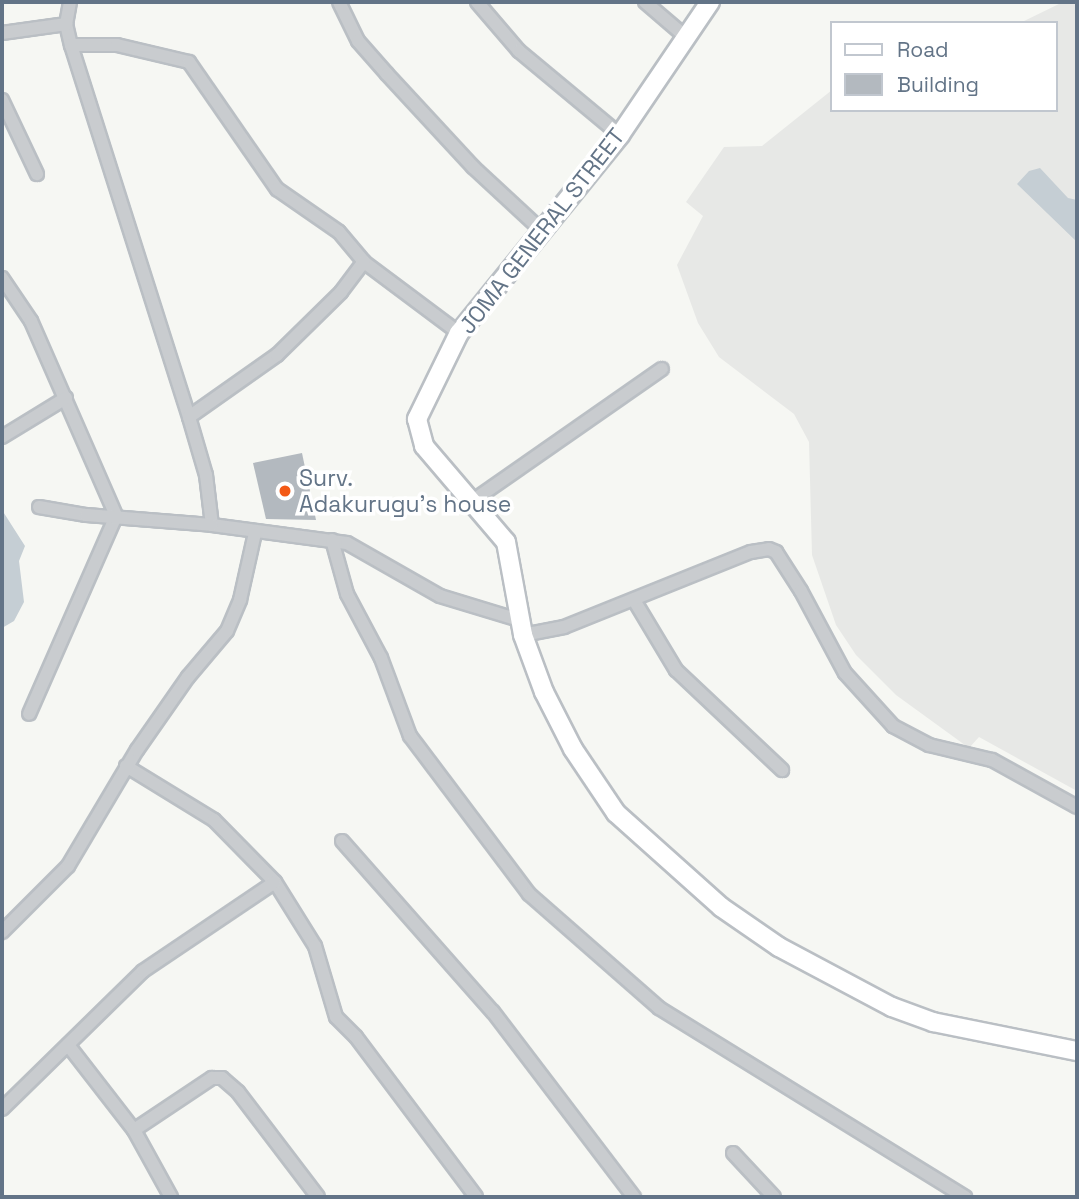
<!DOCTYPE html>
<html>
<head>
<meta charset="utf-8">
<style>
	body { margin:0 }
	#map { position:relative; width:1079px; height:1199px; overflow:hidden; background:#f6f7f3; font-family:"Space Grotesk",sans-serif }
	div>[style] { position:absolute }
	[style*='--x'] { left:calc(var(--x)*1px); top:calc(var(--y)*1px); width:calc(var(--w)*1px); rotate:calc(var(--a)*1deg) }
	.built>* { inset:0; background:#e7e8e6 }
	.water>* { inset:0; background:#c5ced4 }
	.building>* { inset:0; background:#b3b9bf }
	.roads { filter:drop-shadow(2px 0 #babfc4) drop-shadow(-2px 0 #babfc4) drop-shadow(0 2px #babfc4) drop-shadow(0 -2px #babfc4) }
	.street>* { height:12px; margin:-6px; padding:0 6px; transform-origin:6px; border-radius:6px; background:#c9cccf }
	.secondary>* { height:18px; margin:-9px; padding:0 9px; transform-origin:9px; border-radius:9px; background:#fff }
	.dots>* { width:19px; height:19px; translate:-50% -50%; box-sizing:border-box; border:4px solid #fff; border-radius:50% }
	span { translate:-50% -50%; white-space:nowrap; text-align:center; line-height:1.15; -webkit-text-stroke:7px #fff; paint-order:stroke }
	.street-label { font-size:23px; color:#637487 }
	.poi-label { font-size:23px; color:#637487 }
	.left { translate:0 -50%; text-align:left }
	.frame { position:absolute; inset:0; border:4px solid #637487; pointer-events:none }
	.legend { position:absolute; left:830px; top:21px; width:228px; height:91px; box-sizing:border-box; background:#fff; border:2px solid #c1c7cf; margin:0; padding:9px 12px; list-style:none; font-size:21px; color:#637487 }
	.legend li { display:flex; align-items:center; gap:14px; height:35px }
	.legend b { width:35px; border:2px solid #c1c7cf }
</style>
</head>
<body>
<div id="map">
	<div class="built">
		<div style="clip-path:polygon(1063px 2px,1077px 2px,1077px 791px,979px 737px,969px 748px,896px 695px,856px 655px,836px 625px,812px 555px,809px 442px,794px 414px,719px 357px,698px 323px,677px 265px,703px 216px,686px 202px,724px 147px,762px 146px,832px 90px,832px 110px,1056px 110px,1056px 23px,1020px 23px)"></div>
	</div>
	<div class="water">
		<div style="clip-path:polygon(1040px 168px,1068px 198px,1077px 200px,1077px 242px,1017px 184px,1029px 171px)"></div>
		<div style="clip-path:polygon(2px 510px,25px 546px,19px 561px,24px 602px,14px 621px,2px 628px)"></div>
	</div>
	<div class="building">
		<div style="clip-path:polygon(302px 453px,316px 520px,266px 519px,253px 463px)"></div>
	</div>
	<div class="roads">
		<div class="street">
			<div style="--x:70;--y:2;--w:22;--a:100"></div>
			<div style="--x:66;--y:24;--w:22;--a:77"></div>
			<div style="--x:71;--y:45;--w:390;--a:72.4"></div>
			<div style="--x:189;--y:417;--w:60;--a:73.7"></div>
			<div style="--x:206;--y:475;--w:50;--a:83.2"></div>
			<div style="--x:212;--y:525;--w:136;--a:7.6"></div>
			<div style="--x:347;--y:543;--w:107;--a:29.7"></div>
			<div style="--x:440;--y:596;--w:83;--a:16.9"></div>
			<div style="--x:339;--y:2;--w:43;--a:64"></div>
			<div style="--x:358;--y:41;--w:44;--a:48.7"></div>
			<div style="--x:387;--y:74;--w:127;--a:47.2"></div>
			<div style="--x:473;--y:167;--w:94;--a:42.8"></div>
			<div style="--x:477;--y:2;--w:65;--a:49.4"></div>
			<div style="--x:519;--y:51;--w:131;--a:39.7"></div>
			<div style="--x:645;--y:2;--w:54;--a:40.5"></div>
			<div style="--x:2;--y:33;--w:65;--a:-8"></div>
			<div style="--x:71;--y:45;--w:46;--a:0"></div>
			<div style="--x:117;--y:45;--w:74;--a:13.3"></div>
			<div style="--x:189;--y:62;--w:155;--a:55.3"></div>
			<div style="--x:277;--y:189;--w:75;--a:34.7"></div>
			<div style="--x:339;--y:232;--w:39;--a:50"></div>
			<div style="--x:364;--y:262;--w:119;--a:36.8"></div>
			<div style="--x:2;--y:100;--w:82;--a:64.7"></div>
			<div style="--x:2;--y:278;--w:52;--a:56"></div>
			<div style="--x:31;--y:321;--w:213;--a:66.4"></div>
			<div style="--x:116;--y:516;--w:216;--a:113.7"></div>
			<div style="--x:189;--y:417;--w:108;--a:-35.2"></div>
			<div style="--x:277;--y:355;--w:90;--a:-44.5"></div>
			<div style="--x:341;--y:292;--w:38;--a:-53"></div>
			<div style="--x:2;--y:437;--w:75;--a:-31.4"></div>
			<div style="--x:474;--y:500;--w:229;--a:-34.9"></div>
			<div style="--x:39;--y:507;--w:48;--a:9.7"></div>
			<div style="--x:86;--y:515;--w:126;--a:4.5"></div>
			<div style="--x:332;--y:540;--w:56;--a:74.5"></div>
			<div style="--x:347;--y:594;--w:72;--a:62"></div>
			<div style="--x:381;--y:658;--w:83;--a:69.6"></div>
			<div style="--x:410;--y:736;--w:198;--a:53"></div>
			<div style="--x:529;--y:894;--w:173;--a:41.2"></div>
			<div style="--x:659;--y:1008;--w:360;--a:31.7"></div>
			<div style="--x:634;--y:600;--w:82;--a:59"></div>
			<div style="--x:676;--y:670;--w:146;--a:43.3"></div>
			<div style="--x:523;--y:635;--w:42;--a:-11"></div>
			<div style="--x:564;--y:627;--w:201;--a:-21.9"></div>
			<div style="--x:751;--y:552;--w:18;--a:-9"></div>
			<div style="--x:769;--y:549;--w:8;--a:23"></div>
			<div style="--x:776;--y:552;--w:46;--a:57.3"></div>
			<div style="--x:801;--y:591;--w:93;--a:61.8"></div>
			<div style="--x:845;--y:673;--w:72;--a:47.8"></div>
			<div style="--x:893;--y:726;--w:41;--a:27.8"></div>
			<div style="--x:929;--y:745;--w:65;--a:13.4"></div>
			<div style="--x:992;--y:760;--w:97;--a:28.9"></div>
			<div style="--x:126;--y:766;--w:103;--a:31.5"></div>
			<div style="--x:214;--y:820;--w:87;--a:45.5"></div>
			<div style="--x:275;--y:882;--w:75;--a:58"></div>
			<div style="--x:315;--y:946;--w:74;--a:73.5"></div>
			<div style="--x:336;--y:1017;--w:28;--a:45"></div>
			<div style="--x:356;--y:1037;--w:200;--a:53.1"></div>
			<div style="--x:342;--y:841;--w:228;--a:48.6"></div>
			<div style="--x:493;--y:1012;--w:233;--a:52.7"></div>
			<div style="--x:2;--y:932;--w:93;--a:-45"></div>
			<div style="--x:68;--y:866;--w:135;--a:-59.3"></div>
			<div style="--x:137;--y:750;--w:89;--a:-55.1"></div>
			<div style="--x:188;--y:677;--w:60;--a:-49.7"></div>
			<div style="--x:227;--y:631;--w:34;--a:-67"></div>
			<div style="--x:240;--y:600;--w:69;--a:-77.4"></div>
			<div style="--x:68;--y:1045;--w:108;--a:52.2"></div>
			<div style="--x:134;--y:1130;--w:77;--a:61.1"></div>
			<div style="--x:2;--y:1109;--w:197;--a:-44.4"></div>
			<div style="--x:143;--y:971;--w:159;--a:-34"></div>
			<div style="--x:134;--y:1130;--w:94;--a:-33.7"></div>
			<div style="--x:212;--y:1078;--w:10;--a:0"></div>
			<div style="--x:222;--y:1078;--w:21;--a:41"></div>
			<div style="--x:238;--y:1092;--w:132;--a:52.7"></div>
			<div style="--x:733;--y:1153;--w:60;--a:47"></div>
		</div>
		<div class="secondary">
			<div style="--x:710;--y:2;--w:161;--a:124.1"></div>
			<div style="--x:620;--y:135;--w:255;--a:129.1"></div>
			<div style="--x:459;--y:333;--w:96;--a:116"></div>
			<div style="--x:417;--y:419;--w:28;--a:75"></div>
			<div style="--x:424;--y:446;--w:126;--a:49.5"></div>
			<div style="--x:506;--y:542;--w:95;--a:79.6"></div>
			<div style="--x:523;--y:635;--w:61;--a:69.8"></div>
			<div style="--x:544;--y:692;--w:64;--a:63"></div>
			<div style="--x:573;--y:749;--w:77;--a:56.1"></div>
			<div style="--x:616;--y:813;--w:141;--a:41.8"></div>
			<div style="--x:721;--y:907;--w:70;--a:34.6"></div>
			<div style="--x:779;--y:947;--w:128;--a:28"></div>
			<div style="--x:892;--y:1007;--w:44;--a:20.1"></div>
			<div style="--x:933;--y:1022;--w:147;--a:11.4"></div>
		</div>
	</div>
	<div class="dots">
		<div style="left:285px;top:491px;background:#f35916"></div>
	</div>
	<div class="street-label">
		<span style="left:542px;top:231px;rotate:-52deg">JOMA GENERAL STREET</span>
	</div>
	<div class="poi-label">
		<span class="left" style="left:299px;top:491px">Surv.<br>Adakurugu's house</span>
	</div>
	<div class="frame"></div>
	<ul class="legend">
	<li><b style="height:9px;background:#fff"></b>Road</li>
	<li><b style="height:19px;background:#b3b9bf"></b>Building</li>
	</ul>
</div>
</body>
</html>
